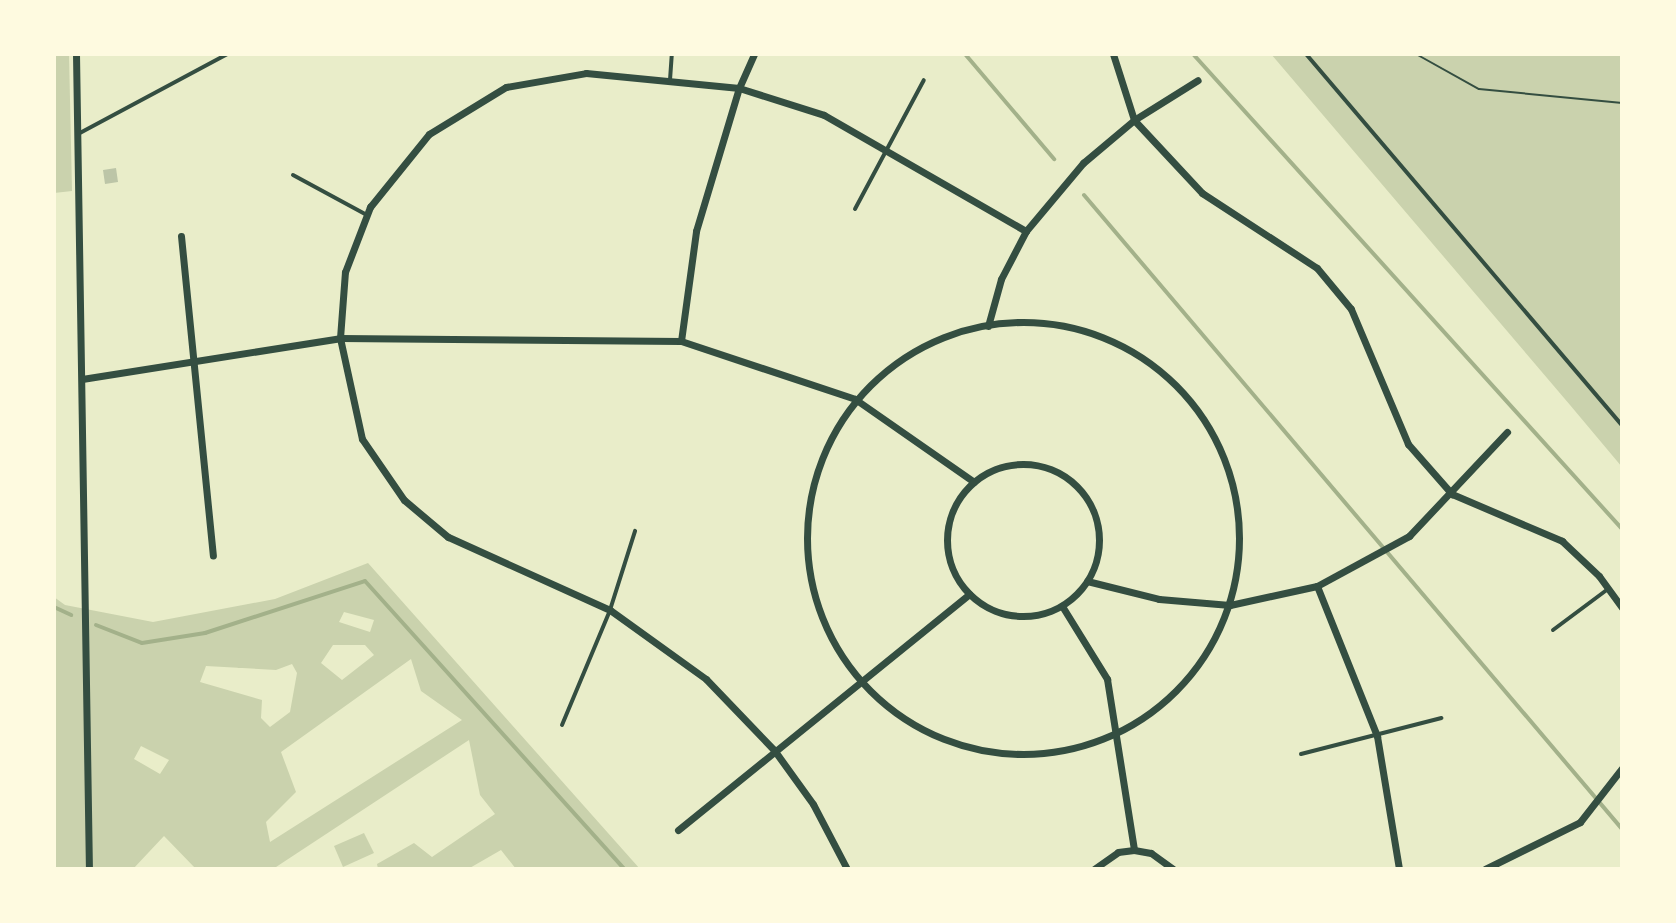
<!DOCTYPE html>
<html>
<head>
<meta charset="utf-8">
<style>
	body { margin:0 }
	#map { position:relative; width:1676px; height:923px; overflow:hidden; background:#e9edc9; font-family:"DM Sans",sans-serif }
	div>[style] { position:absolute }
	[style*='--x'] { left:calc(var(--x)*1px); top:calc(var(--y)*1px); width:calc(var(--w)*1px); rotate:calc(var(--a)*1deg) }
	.green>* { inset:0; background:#cad2ad }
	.stream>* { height:4px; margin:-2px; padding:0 2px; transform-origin:2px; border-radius:2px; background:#a3b18a }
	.building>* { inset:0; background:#bcc5a7 }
	.path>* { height:2px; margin:-1px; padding:0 1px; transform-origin:1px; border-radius:1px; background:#344e41 }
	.service>* { height:4px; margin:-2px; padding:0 2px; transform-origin:2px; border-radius:2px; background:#344e41 }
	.minor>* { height:7px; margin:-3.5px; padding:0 3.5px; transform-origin:3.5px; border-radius:3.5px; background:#344e41 }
	.minor>.ring { margin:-3.5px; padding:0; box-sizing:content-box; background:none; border:7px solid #344e41; border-radius:50% }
	span { translate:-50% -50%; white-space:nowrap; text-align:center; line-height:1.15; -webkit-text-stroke:6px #fefae0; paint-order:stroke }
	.frame { position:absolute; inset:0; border:56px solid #fefae0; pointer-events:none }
</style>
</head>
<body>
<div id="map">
	<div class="green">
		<div style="clip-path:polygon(54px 54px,69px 54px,72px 191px,54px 193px)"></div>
		<div style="clip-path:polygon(1271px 54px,1622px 54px,1622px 467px,1570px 405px)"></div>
		<div style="clip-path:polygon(evenodd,368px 563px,640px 869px,516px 869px,501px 850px,468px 869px,378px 869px,377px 864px,414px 843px,432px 857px,495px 814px,480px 795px,469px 740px,273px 869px,196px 869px,164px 836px,133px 869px,54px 869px,54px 597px,65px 605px,153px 622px,275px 599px,368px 563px,344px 612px,374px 620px,370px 632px,339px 622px,344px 612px,368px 563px,333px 645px,365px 645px,374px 655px,342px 680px,321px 663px,333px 645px,368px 563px,411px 659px,421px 691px,462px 720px,270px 842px,266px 822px,296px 792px,281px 752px,411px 659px,368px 563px,292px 664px,297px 673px,290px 712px,270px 727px,261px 718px,262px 700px,200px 682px,206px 666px,276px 670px,292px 664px,368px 563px,141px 746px,169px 760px,160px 774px,134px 759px,141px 746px)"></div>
		<div style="clip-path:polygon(364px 833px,374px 853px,343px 867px,334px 846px)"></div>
	</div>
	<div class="stream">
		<div style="--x:965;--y:54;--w:138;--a:49.7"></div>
		<div style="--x:1193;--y:54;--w:640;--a:47.91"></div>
		<div style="--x:1084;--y:195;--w:832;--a:49.68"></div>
		<div style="--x:54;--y:607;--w:19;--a:25"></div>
		<div style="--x:96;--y:625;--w:49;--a:21.4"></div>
		<div style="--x:142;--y:643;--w:64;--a:-9"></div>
		<div style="--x:205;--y:633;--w:168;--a:-18"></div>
		<div style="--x:365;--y:581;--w:387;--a:48"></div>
	</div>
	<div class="building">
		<div style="clip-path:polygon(116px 168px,118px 182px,105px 184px,103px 170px)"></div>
	</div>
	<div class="path">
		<div style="--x:1416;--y:54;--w:72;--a:29.1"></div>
		<div style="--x:1479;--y:89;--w:144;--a:5.6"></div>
	</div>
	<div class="service">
		<div style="--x:1306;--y:54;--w:487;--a:49.6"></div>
		<div style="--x:670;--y:80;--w:26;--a:-86"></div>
		<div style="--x:78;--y:134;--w:169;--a:-28.2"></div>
		<div style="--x:293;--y:175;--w:84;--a:28.4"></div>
		<div style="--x:855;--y:209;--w:146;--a:-61.9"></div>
		<div style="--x:1553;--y:630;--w:69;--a:-36.7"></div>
		<div style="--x:562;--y:725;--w:125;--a:-67.3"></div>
		<div style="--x:610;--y:610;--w:83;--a:-72.4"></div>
		<div style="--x:1301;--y:754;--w:145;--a:-14.4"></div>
	</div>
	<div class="minor">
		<div style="--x:76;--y:54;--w:815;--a:89.09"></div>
		<div style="--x:1113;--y:54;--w:69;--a:72.3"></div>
		<div style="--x:1134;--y:120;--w:100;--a:47"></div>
		<div style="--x:1202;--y:193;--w:137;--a:33.1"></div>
		<div style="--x:1317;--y:268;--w:53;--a:50.3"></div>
		<div style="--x:1351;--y:309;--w:147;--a:67.1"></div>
		<div style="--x:1408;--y:444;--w:67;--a:48.7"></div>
		<div style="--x:1452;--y:494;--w:120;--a:23.1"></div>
		<div style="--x:1562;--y:541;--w:51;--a:43.4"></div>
		<div style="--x:1599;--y:576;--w:39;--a:54"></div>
		<div style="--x:181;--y:236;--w:321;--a:84.3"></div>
		<div class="ring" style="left:807px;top:322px;width:425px;height:425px"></div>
		<div style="--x:988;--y:326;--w:49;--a:-74.5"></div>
		<div style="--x:1001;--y:279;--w:54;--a:-62.5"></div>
		<div style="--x:1026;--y:231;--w:89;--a:-50"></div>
		<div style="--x:1083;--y:163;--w:67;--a:-40.1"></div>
		<div style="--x:1134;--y:120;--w:75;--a:-32"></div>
		<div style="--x:681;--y:341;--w:111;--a:-82.2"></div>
		<div style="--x:696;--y:231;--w:149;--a:-73.3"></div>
		<div style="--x:739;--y:88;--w:37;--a:-66"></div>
		<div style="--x:82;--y:379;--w:261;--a:-9"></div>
		<div style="--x:340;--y:338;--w:341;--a:0.5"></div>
		<div style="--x:681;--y:341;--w:183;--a:18.4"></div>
		<div style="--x:855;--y:399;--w:145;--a:34.9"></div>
		<div class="ring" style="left:947px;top:464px;width:145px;height:145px"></div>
		<div style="--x:1087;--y:581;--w:74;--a:14"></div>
		<div style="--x:1159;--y:599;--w:71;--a:4.8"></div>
		<div style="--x:1230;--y:605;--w:89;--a:-12.3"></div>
		<div style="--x:1317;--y:586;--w:105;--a:-28.5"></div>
		<div style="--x:1409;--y:536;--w:143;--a:-46.7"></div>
		<div style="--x:1317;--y:586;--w:162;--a:68.2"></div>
		<div style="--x:1377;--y:736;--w:135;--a:80.6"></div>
		<div style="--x:1062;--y:606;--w:86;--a:58.3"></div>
		<div style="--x:1107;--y:679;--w:173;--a:81"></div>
		<div style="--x:678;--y:830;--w:375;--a:-39"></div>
		<div style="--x:847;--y:869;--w:73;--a:-117.6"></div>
		<div style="--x:813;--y:804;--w:67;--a:-125.8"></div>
		<div style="--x:774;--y:750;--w:98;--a:-133.8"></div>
		<div style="--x:706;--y:679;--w:118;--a:-144.3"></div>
		<div style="--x:610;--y:610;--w:178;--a:-155.7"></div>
		<div style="--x:448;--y:537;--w:57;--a:-139.9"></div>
		<div style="--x:404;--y:500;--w:74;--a:-124.5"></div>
		<div style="--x:362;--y:439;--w:103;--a:-102.3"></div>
		<div style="--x:340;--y:338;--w:66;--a:-85.7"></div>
		<div style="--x:345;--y:272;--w:70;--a:-69"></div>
		<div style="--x:370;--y:207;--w:94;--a:-51.1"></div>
		<div style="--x:429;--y:134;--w:90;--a:-31.4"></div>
		<div style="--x:506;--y:87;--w:81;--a:-9.9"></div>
		<div style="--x:586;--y:73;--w:154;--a:5.6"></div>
		<div style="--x:739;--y:88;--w:89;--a:17.6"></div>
		<div style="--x:824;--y:115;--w:233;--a:29.9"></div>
		<div style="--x:1094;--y:869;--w:29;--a:-35"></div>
		<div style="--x:1118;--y:852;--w:16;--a:-7"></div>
		<div style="--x:1134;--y:850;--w:17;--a:10"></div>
		<div style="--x:1151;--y:853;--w:27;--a:36"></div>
		<div style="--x:1485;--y:869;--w:106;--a:-26.3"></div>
		<div style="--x:1580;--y:822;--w:68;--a:-52.1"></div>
	</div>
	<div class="frame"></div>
</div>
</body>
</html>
